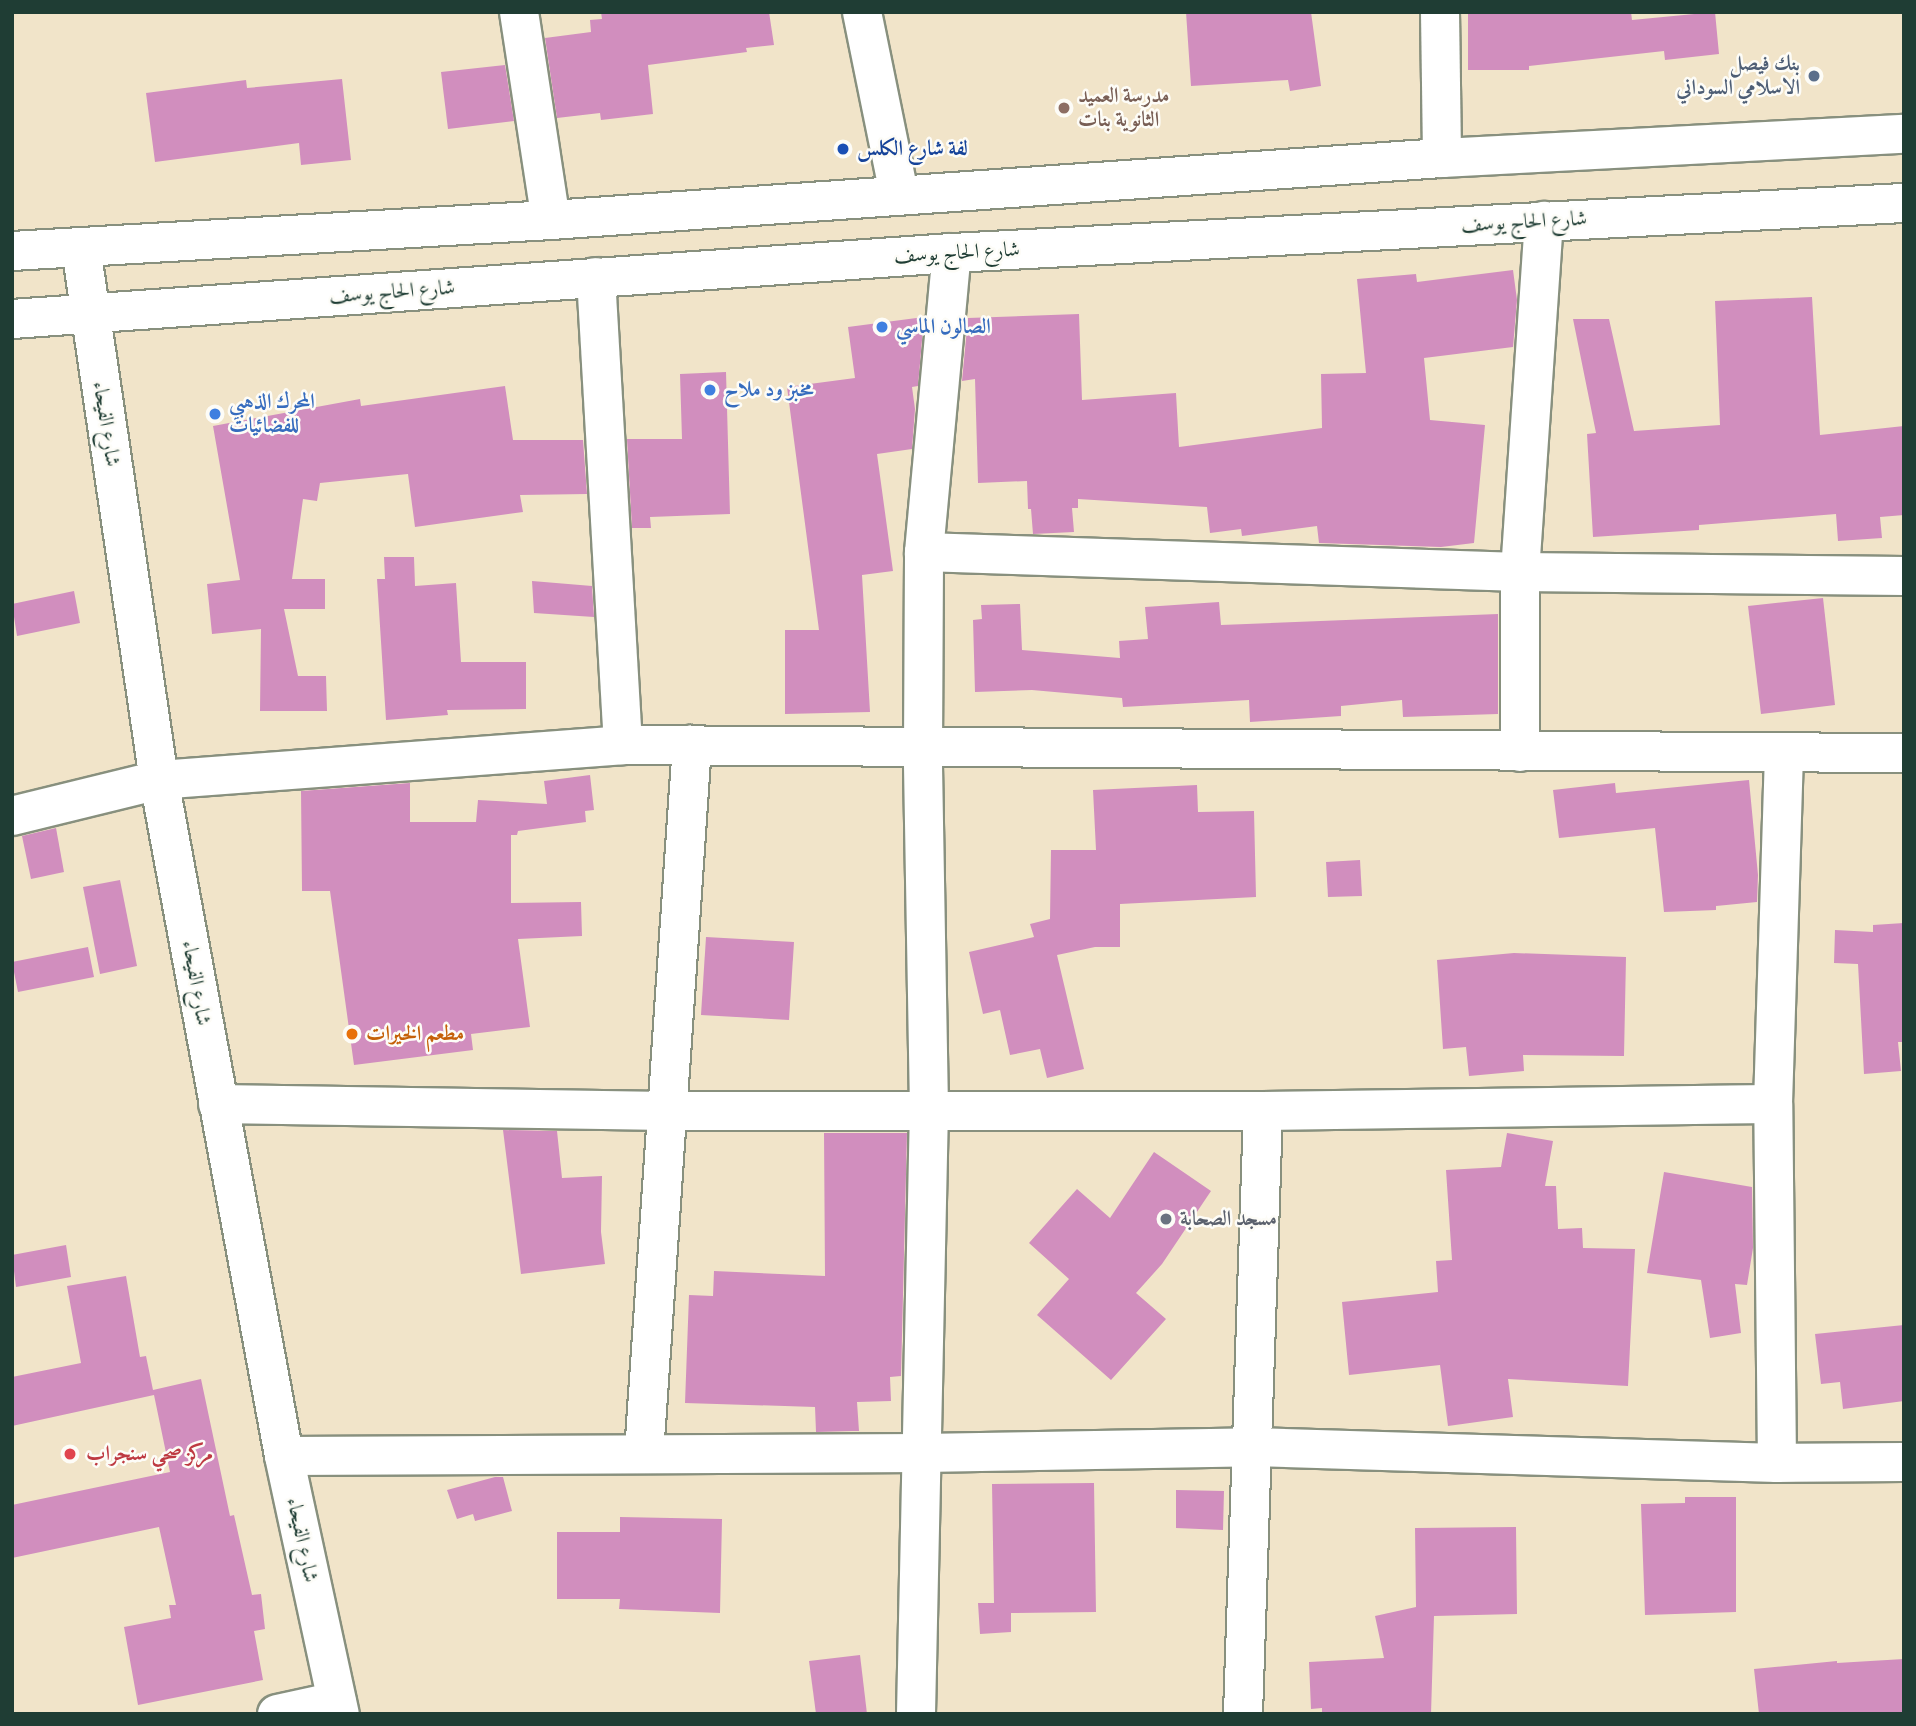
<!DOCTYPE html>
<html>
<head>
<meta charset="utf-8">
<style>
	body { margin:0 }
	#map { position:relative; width:1916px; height:1726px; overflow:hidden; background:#f1e4c9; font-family:"IM FELL Double Pica",Amiri,serif }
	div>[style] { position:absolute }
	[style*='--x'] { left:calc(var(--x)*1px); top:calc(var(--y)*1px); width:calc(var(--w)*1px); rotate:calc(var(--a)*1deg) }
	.building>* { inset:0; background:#d18ebe }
	.roads { filter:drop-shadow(2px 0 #88907e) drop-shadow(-2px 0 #88907e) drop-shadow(0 2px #88907e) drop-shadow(0 -2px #88907e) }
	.minor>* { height:38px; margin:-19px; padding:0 19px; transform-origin:19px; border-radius:19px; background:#fff }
	.tertiary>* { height:38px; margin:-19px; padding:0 19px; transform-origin:19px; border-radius:19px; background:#fff }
	.secondary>* { height:38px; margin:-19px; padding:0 19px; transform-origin:19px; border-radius:19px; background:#fff }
	.dots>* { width:19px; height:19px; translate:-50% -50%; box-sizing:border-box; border:4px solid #fdfcf7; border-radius:50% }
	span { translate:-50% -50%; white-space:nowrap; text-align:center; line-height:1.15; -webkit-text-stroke:5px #fdfcf7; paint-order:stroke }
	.service-label { font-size:21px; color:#4e5e75; font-weight:700 }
	.right { translate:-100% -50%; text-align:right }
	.education-label { font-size:21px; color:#785e54; font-weight:700 }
	.left { translate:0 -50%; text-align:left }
	.transit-label { font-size:21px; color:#164399; font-weight:700 }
	.street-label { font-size:21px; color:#1f3d34 }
	.shop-label { font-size:21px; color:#366cbe; font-weight:700 }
	.food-label { font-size:21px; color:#c56008; font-weight:700 }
	.worship-label { font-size:21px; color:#5b616d; font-weight:700 }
	.health-label { font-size:21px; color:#be3a42; font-weight:700 }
	.frame { position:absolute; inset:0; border:14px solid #1f3d34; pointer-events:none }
</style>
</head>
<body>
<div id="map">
	<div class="building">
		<div style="clip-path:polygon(601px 12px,769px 12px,774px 45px,746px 48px,747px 52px,648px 65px,653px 114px,601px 120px,600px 113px,557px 118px,545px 38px,591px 32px,590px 20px,602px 19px)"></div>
		<div style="clip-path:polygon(1186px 12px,1311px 12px,1321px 86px,1290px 91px,1288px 80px,1191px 86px)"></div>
		<div style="clip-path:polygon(1468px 12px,1631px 12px,1632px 20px,1715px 12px,1719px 54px,1665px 60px,1664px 51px,1529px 66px,1529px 70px,1468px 70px)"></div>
		<div style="clip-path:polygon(505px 65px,514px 121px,448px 129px,441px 72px)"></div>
		<div style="clip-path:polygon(342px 79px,351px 160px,301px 165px,299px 143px,155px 162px,146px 93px,246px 80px,247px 88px)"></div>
		<div style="clip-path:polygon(1513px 270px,1517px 300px,1513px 347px,1424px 358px,1430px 420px,1485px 425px,1474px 543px,1441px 547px,1319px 543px,1317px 526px,1242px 536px,1241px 529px,1210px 533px,1207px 507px,1078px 499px,1078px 508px,1072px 508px,1074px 532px,1033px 534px,1031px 509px,1028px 509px,1027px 481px,978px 483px,975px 379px,962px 381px,968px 318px,1079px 314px,1082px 400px,1176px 393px,1179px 447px,1322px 428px,1321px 374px,1366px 373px,1357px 279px,1416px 274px,1417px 282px)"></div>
		<div style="clip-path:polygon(1812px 297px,1820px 435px,1904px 426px,1904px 515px,1880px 517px,1882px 538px,1838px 541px,1836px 514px,1699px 525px,1699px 530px,1593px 537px,1587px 434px,1596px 433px,1573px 319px,1609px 319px,1634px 431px,1720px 425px,1715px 301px)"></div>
		<div style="clip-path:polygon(924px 317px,918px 386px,912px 387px,915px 409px,912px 449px,877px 454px,893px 571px,862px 575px,870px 712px,785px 714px,785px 630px,819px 630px,787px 387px,855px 378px,848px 327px)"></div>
		<div style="clip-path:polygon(726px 372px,730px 514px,650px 517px,651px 528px,632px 528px,627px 439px,682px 439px,680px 374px)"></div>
		<div style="clip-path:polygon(505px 386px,513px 440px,583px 440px,587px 494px,520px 495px,523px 512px,415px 527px,408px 474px,320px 483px,317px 501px,303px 499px,292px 579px,325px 579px,325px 609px,284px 609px,298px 676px,326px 676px,327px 711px,260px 711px,261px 629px,212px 634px,207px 584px,240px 580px,213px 426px,360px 399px,361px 406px)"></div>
		<div style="clip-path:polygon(384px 557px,414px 557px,415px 586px,456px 583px,461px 662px,526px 662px,526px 709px,447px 710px,448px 715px,386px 720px,377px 579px,385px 579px)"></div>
		<div style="clip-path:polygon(532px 581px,592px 586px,594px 617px,534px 613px)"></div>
		<div style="clip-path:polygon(74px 591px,80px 623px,17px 636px,12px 604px)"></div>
		<div style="clip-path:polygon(1823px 598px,1835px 705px,1761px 714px,1748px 606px)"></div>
		<div style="clip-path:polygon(1219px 602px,1221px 625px,1498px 614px,1498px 714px,1403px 717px,1402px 700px,1341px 706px,1341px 716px,1250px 722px,1249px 700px,1123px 707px,1122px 698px,1032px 690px,975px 692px,973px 620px,982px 619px,981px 605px,1020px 604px,1022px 650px,1120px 658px,1119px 641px,1148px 639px,1145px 607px)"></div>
		<div style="clip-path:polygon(590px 775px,594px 810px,585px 811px,586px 822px,518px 831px,517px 835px,511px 835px,511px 903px,581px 902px,582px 936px,518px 939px,530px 1027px,471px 1034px,473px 1050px,354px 1065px,330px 891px,302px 891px,301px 791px,410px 783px,410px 822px,476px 822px,478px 800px,547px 804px,544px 781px)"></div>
		<div style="clip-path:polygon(1749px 780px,1758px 875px,1757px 902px,1716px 906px,1716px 910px,1664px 912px,1655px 828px,1559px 838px,1553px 790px,1615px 783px,1616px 793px)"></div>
		<div style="clip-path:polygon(1197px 785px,1198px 812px,1254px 811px,1256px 897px,1120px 904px,1120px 947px,1095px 947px,1057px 955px,1084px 1069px,1047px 1078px,1040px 1049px,1010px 1055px,1000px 1010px,983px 1014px,969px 952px,1034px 937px,1030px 924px,1050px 919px,1051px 850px,1096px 850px,1093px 790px)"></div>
		<div style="clip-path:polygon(56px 828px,64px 872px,31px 879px,22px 836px)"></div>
		<div style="clip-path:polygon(1360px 860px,1362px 896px,1328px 897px,1326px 862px)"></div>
		<div style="clip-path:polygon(120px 880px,137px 966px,100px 974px,83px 887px)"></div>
		<div style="clip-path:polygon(1904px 923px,1904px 1042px,1898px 1042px,1901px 1071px,1864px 1074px,1858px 964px,1834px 963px,1835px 930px,1873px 932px,1873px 925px)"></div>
		<div style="clip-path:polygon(706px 937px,794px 942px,789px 1020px,701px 1015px)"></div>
		<div style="clip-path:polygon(88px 947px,94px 977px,18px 992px,12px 962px)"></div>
		<div style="clip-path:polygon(1514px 953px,1626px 957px,1624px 1056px,1523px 1055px,1524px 1071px,1469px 1076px,1466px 1047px,1443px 1049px,1437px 960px)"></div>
		<div style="clip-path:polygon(503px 1130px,557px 1131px,562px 1178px,602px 1176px,601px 1232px,605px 1264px,521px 1274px)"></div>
		<div style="clip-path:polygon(824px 1133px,907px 1133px,901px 1376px,890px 1377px,891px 1401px,857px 1402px,859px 1431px,852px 1431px,816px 1432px,815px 1407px,685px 1403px,689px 1295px,713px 1296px,714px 1271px,825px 1276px)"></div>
		<div style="clip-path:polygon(1507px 1133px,1553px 1141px,1545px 1186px,1556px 1186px,1558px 1229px,1582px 1228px,1583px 1248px,1635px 1249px,1628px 1386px,1508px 1379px,1513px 1417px,1448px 1426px,1440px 1365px,1349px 1375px,1342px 1302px,1438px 1292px,1436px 1261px,1452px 1260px,1446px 1170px,1501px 1167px)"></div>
		<div style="clip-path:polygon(1154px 1152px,1211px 1191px,1162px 1264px,1136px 1293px,1166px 1319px,1111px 1380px,1037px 1315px,1069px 1279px,1029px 1243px,1077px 1189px,1110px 1218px)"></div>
		<div style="clip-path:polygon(1664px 1172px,1752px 1187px,1753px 1248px,1747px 1285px,1735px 1284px,1741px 1333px,1710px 1338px,1701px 1280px,1647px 1273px)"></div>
		<div style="clip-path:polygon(66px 1245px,71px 1277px,16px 1287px,12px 1255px)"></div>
		<div style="clip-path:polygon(126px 1276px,140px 1357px,146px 1356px,153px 1390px,201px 1379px,230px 1516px,234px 1515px,252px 1595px,261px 1594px,265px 1629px,254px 1631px,263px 1680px,138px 1705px,124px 1627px,171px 1618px,169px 1605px,176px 1605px,159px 1527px,12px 1558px,12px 1505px,170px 1472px,154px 1395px,12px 1426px,12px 1377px,81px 1363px,67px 1286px)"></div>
		<div style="clip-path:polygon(1904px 1325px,1904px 1401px,1843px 1409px,1840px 1382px,1821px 1384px,1815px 1334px)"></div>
		<div style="clip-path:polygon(495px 1477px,503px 1477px,512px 1511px,475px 1521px,473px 1514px,457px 1519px,447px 1490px)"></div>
		<div style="clip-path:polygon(1094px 1483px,1096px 1612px,1011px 1613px,1011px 1632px,980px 1634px,978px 1603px,994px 1603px,992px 1484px)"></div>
		<div style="clip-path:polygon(1176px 1490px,1224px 1491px,1223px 1530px,1176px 1528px)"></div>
		<div style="clip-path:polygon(1685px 1497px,1736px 1497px,1736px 1612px,1645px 1615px,1641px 1504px,1685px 1503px)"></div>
		<div style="clip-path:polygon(620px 1517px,722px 1519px,720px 1613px,619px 1609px,620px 1599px,557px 1599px,557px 1532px,620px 1532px)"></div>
		<div style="clip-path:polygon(1516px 1527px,1517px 1614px,1434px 1616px,1431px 1714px,1322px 1714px,1322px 1708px,1311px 1709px,1309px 1662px,1384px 1658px,1375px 1616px,1416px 1607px,1415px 1528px)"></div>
		<div style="clip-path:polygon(860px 1655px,867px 1714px,816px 1714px,809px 1661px)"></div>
		<div style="clip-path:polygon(1904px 1659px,1904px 1714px,1759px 1714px,1754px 1669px,1837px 1661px,1837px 1663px)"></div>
	</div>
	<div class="roads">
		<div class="minor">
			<div style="--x:519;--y:12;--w:210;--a:81.3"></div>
			<div style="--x:1440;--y:12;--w:146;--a:89.2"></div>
			<div style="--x:596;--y:277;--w:469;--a:86.7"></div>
			<div style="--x:924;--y:552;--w:596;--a:1.92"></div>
			<div style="--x:1520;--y:572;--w:384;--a:0.6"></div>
			<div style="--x:1520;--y:752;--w:180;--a:-90"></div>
			<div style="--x:1520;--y:572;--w:352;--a:-86.1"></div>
			<div style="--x:12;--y:816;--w:151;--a:-13.8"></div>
			<div style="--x:159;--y:780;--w:465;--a:-4.3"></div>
			<div style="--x:623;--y:745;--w:1281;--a:0.36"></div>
			<div style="--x:218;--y:1104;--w:449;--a:0.9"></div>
			<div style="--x:667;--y:1111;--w:596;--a:0"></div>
			<div style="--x:1263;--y:1111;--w:510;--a:-0.79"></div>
			<div style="--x:644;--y:1454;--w:711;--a:-86.13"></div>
			<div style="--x:284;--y:1456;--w:639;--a:-0.27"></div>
			<div style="--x:923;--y:1453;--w:331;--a:-1"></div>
			<div style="--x:1254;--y:1447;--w:523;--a:1.75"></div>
			<div style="--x:1777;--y:1463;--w:127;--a:-0.5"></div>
			<div style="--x:1777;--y:1463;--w:359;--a:-90.6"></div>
			<div style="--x:1773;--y:1104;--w:351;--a:-88.2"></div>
			<div style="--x:916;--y:1714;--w:605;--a:-88.77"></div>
			<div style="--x:929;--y:1109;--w:359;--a:-91"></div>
			<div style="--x:923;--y:750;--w:198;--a:-89.7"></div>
			<div style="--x:924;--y:552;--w:300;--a:-84.7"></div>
			<div style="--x:1243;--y:1714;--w:603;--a:-88.1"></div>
		</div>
		<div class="tertiary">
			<div style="--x:862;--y:12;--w:186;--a:78.5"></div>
			<div style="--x:81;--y:248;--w:538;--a:81.66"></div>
			<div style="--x:159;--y:780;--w:687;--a:79.52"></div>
			<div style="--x:284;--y:1456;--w:264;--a:77.8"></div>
			<div style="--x:277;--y:1714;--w:61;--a:-12.2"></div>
		</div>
		<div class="secondary">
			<div style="--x:12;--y:251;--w:540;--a:-3.29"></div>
			<div style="--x:551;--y:220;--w:893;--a:-3.98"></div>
			<div style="--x:1442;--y:158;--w:463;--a:-3"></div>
			<div style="--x:12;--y:319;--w:942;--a:-4.02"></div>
			<div style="--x:952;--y:253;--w:953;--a:-3.01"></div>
		</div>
	</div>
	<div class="dots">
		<div style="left:1814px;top:76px;background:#5c6f8a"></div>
		<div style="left:1064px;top:108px;background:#8d6e63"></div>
		<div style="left:843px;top:149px;background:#1a4fb4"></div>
		<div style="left:882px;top:327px;background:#3f7fe0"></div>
		<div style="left:710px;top:390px;background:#3f7fe0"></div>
		<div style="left:215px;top:414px;background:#3f7fe0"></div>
		<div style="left:352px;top:1034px;background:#e8710a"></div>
		<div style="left:1166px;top:1219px;background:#6b7280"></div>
		<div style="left:70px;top:1454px;background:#e0444e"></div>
	</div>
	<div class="service-label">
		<span class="right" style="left:1800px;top:76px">بنك فيصل<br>الاسلامي السوداني</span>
	</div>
	<div class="education-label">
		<span class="left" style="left:1078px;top:108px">مدرسة العميد<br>الثانوية بنات</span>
	</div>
	<div class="transit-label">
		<span class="left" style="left:857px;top:149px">لفة شارع الكلس</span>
	</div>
	<div class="street-label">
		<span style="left:1524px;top:222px;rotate:-3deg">شارع الحاج يوسف</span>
		<span style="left:957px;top:253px;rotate:-3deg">شارع الحاج يوسف</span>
		<span style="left:392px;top:292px;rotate:-4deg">شارع الحاج يوسف</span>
		<span style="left:106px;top:424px;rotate:81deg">شارع الفيحاء</span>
		<span style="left:196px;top:983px;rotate:80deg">شارع الفيحاء</span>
		<span style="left:302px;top:1540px;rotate:78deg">شارع الفيحاء</span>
	</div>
	<div class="shop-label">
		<span class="left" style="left:896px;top:327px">الصالون الماسي</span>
		<span class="left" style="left:724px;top:390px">مخبز ود ملاح</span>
		<span class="left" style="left:229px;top:414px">المحرك الذهبي<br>للفضائيات</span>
	</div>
	<div class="food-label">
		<span class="left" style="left:366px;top:1034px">مطعم الخيرات</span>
	</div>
	<div class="worship-label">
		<span class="left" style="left:1180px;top:1219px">مسجد الصحابة</span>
	</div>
	<div class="health-label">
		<span class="left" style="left:86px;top:1454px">مركز صحي سنجراب</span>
	</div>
	<div class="frame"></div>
</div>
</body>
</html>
